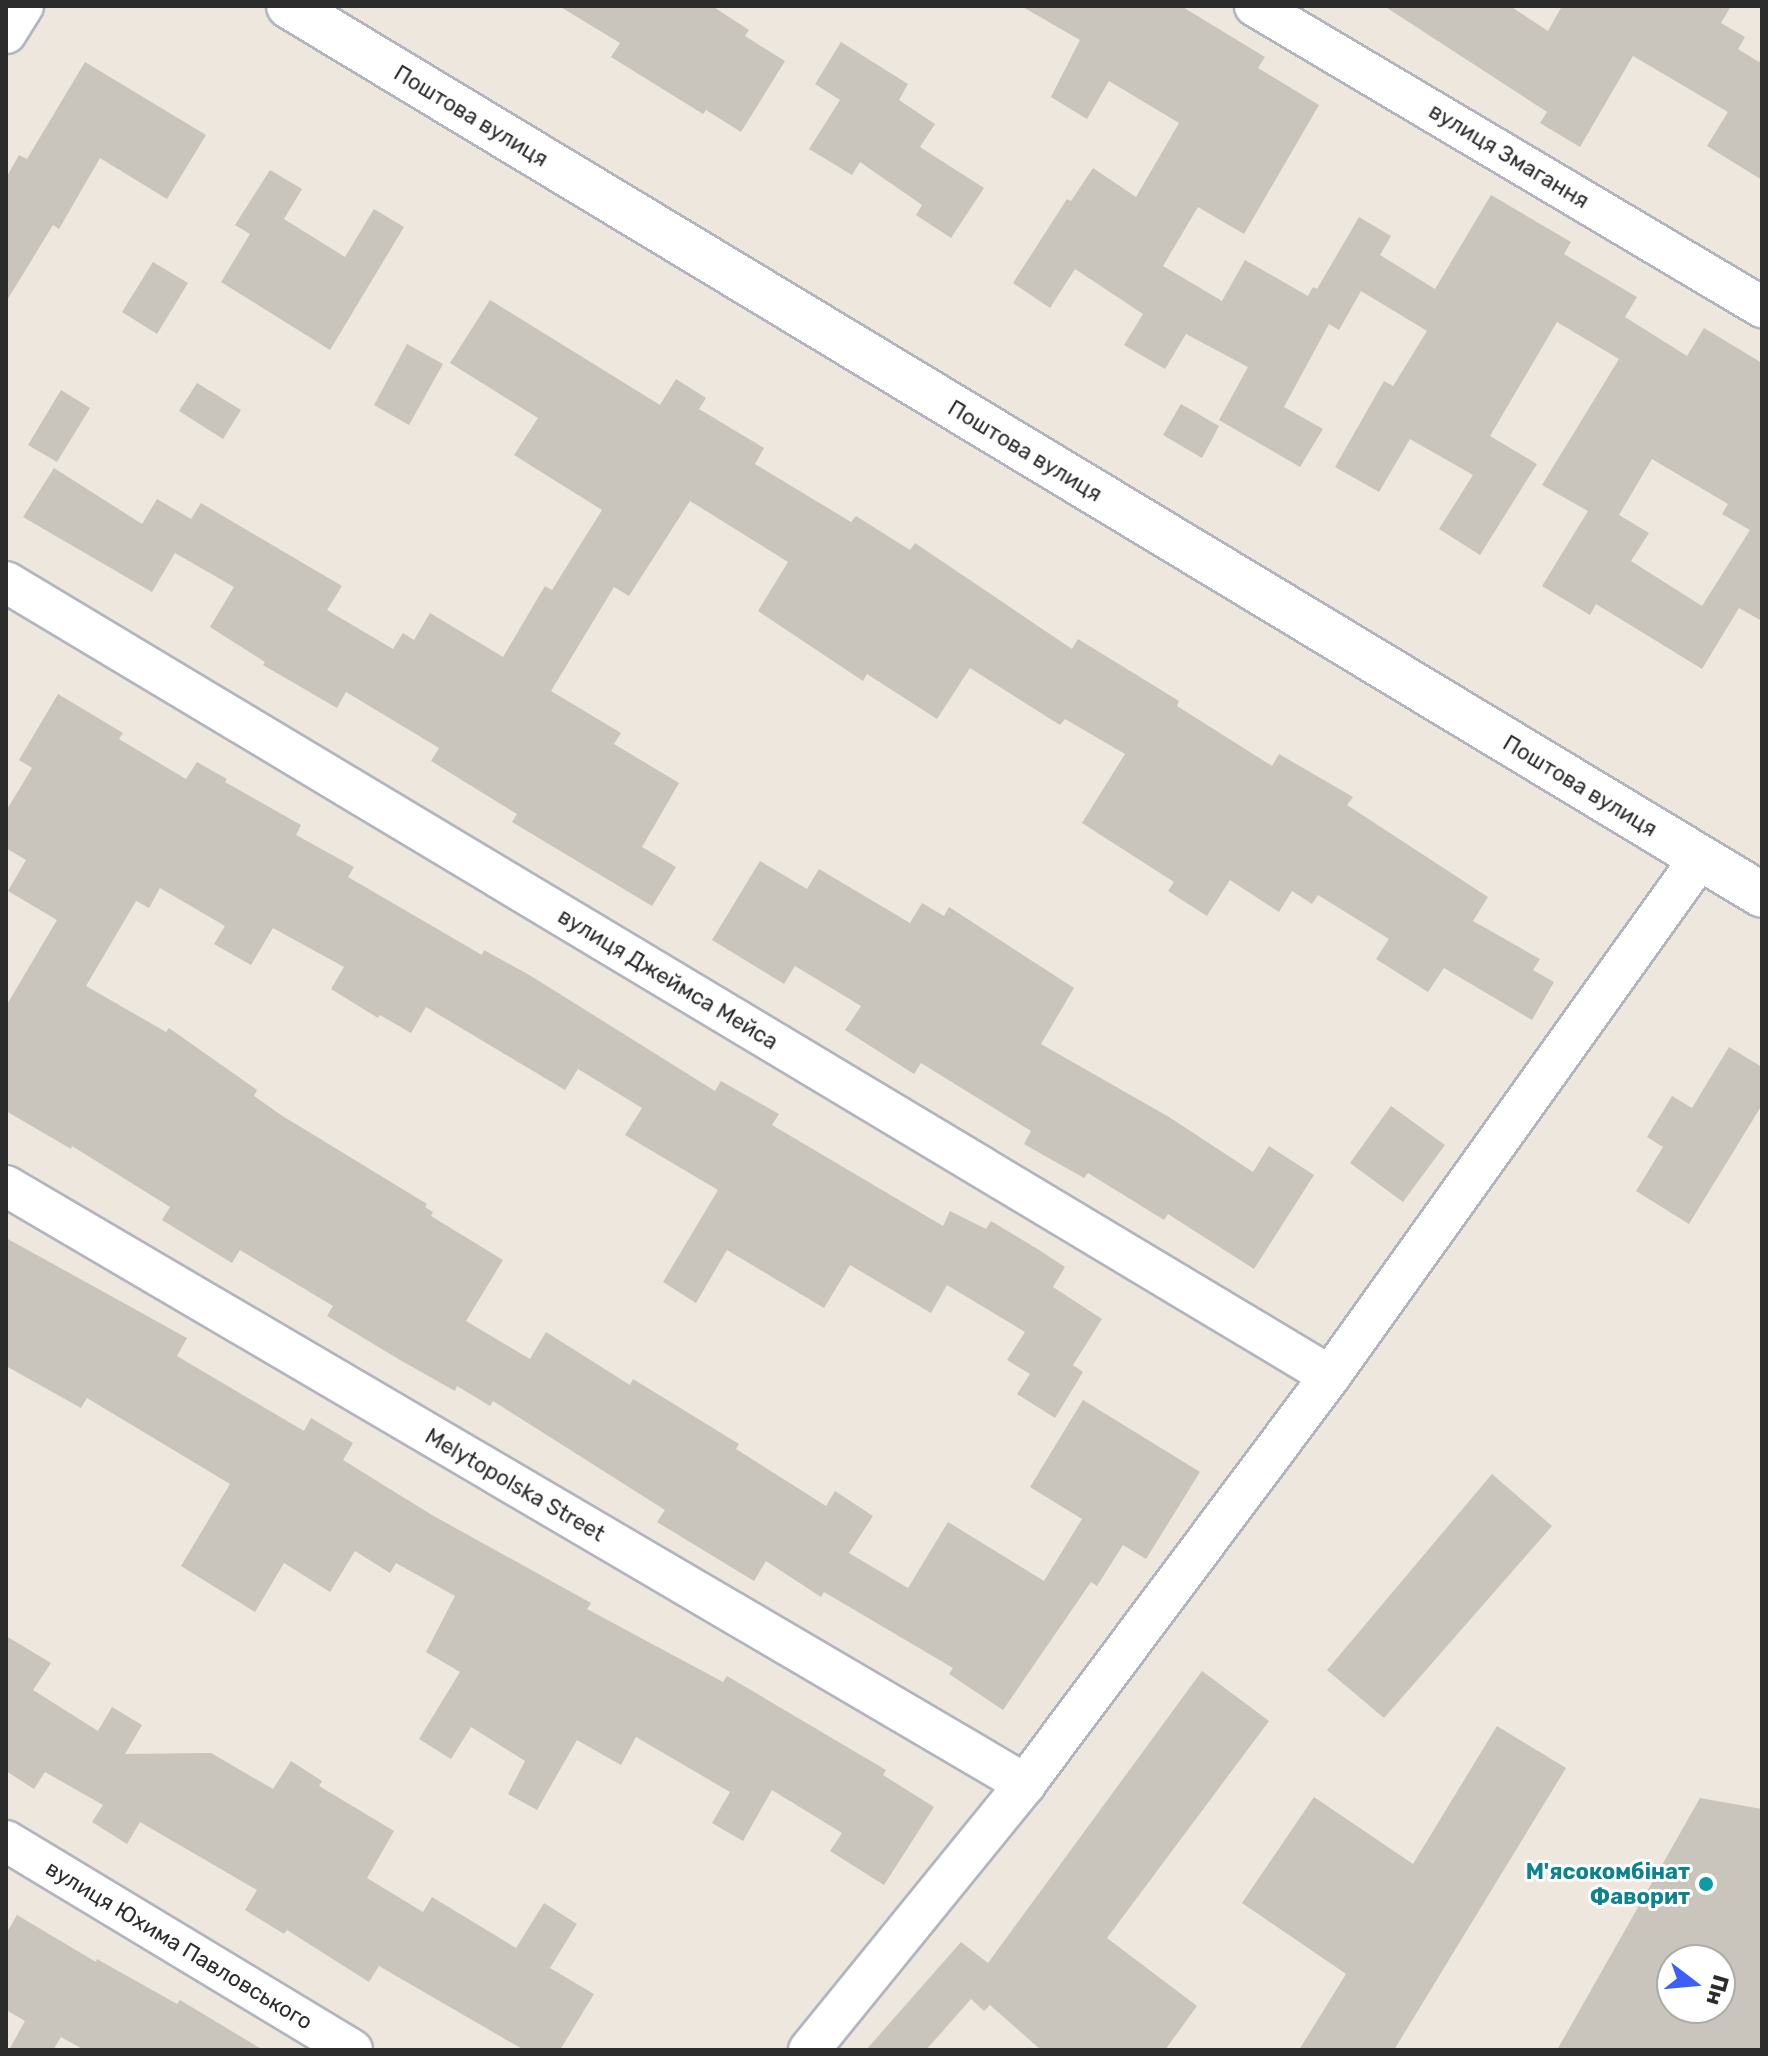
<!DOCTYPE html>
<html>
<head>
<meta charset="utf-8">
<style>
	body { margin:0 }
	#map { position:relative; width:1768px; height:2056px; overflow:hidden; background:#ede7de; font-family:Rubik,sans-serif }
	div>[style] { position:absolute }
	[style*='--x'] { left:calc(var(--x)*1px); top:calc(var(--y)*1px); width:calc(var(--w)*1px); rotate:calc(var(--a)*1deg) }
	.building>* { inset:0; background:#c9c5bc }
	.roads { filter:drop-shadow(2px 0 #b2b4bf) drop-shadow(-2px 0 #b2b4bf) drop-shadow(0 2px #b2b4bf) drop-shadow(0 -2px #b2b4bf) }
	.street>* { height:40px; margin:-20px; padding:0 20px; transform-origin:20px; border-radius:20px; background:#fff }
	.secondary>* { height:44px; margin:-22px; padding:0 22px; transform-origin:22px; border-radius:22px; background:#fff }
	.dots>* { width:22px; height:22px; translate:-50% -50%; box-sizing:border-box; border:4px solid #fff; border-radius:50% }
	span { translate:-50% -50%; white-space:nowrap; text-align:center; line-height:1.15; -webkit-text-stroke:6px #fff; paint-order:stroke }
	.street-label { font-size:22px; color:#2c2c2c }
	.culture-label { font-size:22px; color:#0d838f; font-weight:700 }
	.right { translate:-100% -50%; text-align:right }
	.frame { position:absolute; inset:0; border:8px solid #2c2c2c; pointer-events:none }
	.north { position:absolute; left:1656px; top:1944px; width:80px; height:80px; box-sizing:border-box; background:#fff; border:2px solid #ababab; border-radius:50%; rotate:106deg; font-size:22px; font-weight:700; line-height:32px; text-align:center; color:#2c2c2c }
	.north::after { content:''; display:block; margin:auto; width:28px; height:36px; background:#3c5ffc; clip-path:polygon(50% 0,100% 100%,50% 72%,0 100%) }
</style>
</head>
<body>
<div id="map">
	<div class="building">
		<div style="clip-path:polygon(559px 6px,712px 6px,749px 30px,745px 36px,785px 61px,741px 132px,706px 110px,703px 114px,611px 57px,620px 43px)"></div>
		<div style="clip-path:polygon(evenodd,1021px 6px,1181px 6px,1265px 57px,1258px 68px,1319px 105px,1244px 234px,1198px 207px,1163px 266px,1222px 301px,1245px 260px,1308px 296px,1313px 287px,1317px 289px,1359px 217px,1391px 236px,1380px 255px,1435px 289px,1491px 195px,1571px 242px,1564px 254px,1637px 297px,1625px 317px,1687px 356px,1704px 328px,1762px 363px,1762px 621px,1739px 608px,1702px 669px,1596px 604px,1590px 615px,1542px 586px,1588px 511px,1542px 485px,1619px 359px,1557px 322px,1490px 436px,1537px 464px,1480px 555px,1439px 529px,1473px 475px,1410px 439px,1379px 492px,1335px 467px,1384px 381px,1393px 386px,1427px 331px,1361px 291px,1339px 330px,1329px 324px,1284px 407px,1323px 429px,1300px 467px,1219px 420px,1248px 367px,1186px 334px,1165px 369px,1124px 345px,1143px 314px,1075px 269px,1050px 308px,1013px 283px,1067px 199px,1071px 201px,1093px 168px,1136px 197px,1179px 123px,1109px 81px,1087px 119px,1051px 97px,1080px 40px,1021px 6px,1652px 459px,1728px 504px,1722px 514px,1750px 530px,1702px 606px,1631px 561px,1649px 533px,1619px 515px,1652px 459px)"></div>
		<div style="clip-path:polygon(1384px 6px,1510px 6px,1548px 31px,1562px 6px,1731px 6px,1721px 23px,1745px 37px,1738px 49px,1759px 62px,1762px 56px,1762px 180px,1707px 146px,1728px 112px,1633px 56px,1580px 147px,1540px 123px,1547px 112px)"></div>
		<div style="clip-path:polygon(841px 42px,908px 84px,899px 100px,935px 124px,920px 147px,984px 188px,951px 238px,916px 215px,922px 205px,860px 162px,852px 175px,809px 149px,840px 100px,815px 84px)"></div>
		<div style="clip-path:polygon(85px 62px,206px 135px,167px 199px,100px 158px,59px 229px,53px 225px,6px 302px,6px 178px,19px 155px,27px 159px)"></div>
		<div style="clip-path:polygon(270px 170px,302px 189px,284px 219px,345px 257px,374px 209px,404px 227px,330px 350px,221px 282px,250px 234px,235px 225px)"></div>
		<div style="clip-path:polygon(153px 262px,188px 283px,157px 334px,122px 312px)"></div>
		<div style="clip-path:polygon(490px 300px,660px 405px,676px 379px,706px 398px,699px 409px,764px 448px,755px 464px,851px 522px,856px 516px,910px 550px,915px 543px,1072px 649px,1078px 639px,1179px 701px,1177px 706px,1272px 766px,1279px 754px,1353px 797px,1347px 805px,1488px 897px,1473px 921px,1540px 959px,1533px 970px,1554px 982px,1532px 1020px,1444px 968px,1428px 992px,1376px 959px,1389px 939px,1318px 895px,1312px 904px,1292px 891px,1279px 912px,1230px 880px,1207px 916px,1168px 891px,1174px 882px,1082px 823px,1125px 754px,1065px 719px,1060px 725px,970px 668px,937px 719px,867px 674px,863px 681px,758px 611px,788px 562px,690px 501px,629px 596px,614px 587px,551px 691px,621px 733px,614px 744px,679px 783px,642px 847px,676px 867px,652px 906px,512px 822px,517px 814px,431px 761px,439px 748px,346px 692px,337px 708px,263px 665px,265px 662px,210px 627px,234px 587px,175px 553px,152px 592px,23px 517px,54px 468px,142px 524px,157px 499px,191px 519px,201px 503px,342px 586px,327px 610px,393px 649px,403px 633px,414px 640px,430px 613px,503px 657px,545px 586px,552px 590px,602px 510px,514px 455px,538px 418px,450px 363px)"></div>
		<div style="clip-path:polygon(407px 344px,443px 364px,409px 425px,374px 405px)"></div>
		<div style="clip-path:polygon(197px 383px,241px 410px,223px 439px,179px 411px)"></div>
		<div style="clip-path:polygon(61px 390px,90px 408px,57px 462px,28px 445px)"></div>
		<div style="clip-path:polygon(1181px 404px,1219px 426px,1202px 458px,1163px 435px)"></div>
		<div style="clip-path:polygon(58px 694px,123px 733px,119px 739px,186px 779px,197px 762px,227px 779px,225px 782px,301px 825px,296px 835px,354px 867px,348px 877px,482px 955px,484px 950px,531px 976px,715px 1091px,721px 1081px,779px 1114px,772px 1125px,943px 1226px,950px 1211px,986px 1229px,991px 1221px,1039px 1250px,1065px 1267px,1053px 1287px,1102px 1319px,1073px 1365px,1083px 1372px,1055px 1418px,1017px 1394px,1030px 1374px,1007px 1360px,1025px 1332px,947px 1285px,931px 1313px,850px 1265px,824px 1308px,727px 1250px,696px 1303px,663px 1282px,718px 1190px,625px 1135px,642px 1108px,578px 1069px,565px 1090px,426px 1007px,411px 1033px,380px 1015px,378px 1018px,331px 989px,344px 967px,273px 928px,251px 965px,214px 944px,225px 926px,160px 888px,149px 908px,136px 901px,86px 986px,166px 1032px,169px 1028px,257px 1090px,254px 1096px,281px 1115px,427px 1204px,425px 1207px,433px 1212px,431px 1216px,503px 1260px,466px 1321px,530px 1359px,546px 1332px,630px 1385px,633px 1379px,739px 1444px,736px 1449px,826px 1506px,835px 1491px,873px 1516px,849px 1553px,908px 1588px,948px 1522px,1044px 1581px,1082px 1519px,1030px 1487px,1083px 1400px,1200px 1472px,1146px 1559px,1123px 1545px,1097px 1586px,1091px 1582px,1003px 1710px,949px 1674px,953px 1668px,824px 1592px,821px 1597px,766px 1561px,754px 1581px,657px 1522px,665px 1510px,493px 1401px,490px 1406px,457px 1386px,455px 1391px,400px 1360px,327px 1316px,333px 1306px,240px 1250px,232px 1263px,162px 1220px,170px 1207px,72px 1146px,71px 1149px,6px 1111px,6px 1006px,57px 920px,8px 891px,26px 860px,6px 848px,6px 811px,32px 768px,19px 760px)"></div>
		<div style="clip-path:polygon(760px 861px,807px 889px,819px 869px,910px 923px,922px 903px,944px 916px,949px 907px,1074px 988px,1041px 1044px,1169px 1117px,1253px 1172px,1269px 1146px,1314px 1175px,1254px 1269px,1168px 1214px,1164px 1220px,1088px 1173px,1084px 1178px,1024px 1144px,1031px 1131px,921px 1063px,914px 1074px,845px 1030px,861px 1006px,795px 966px,784px 984px,712px 940px)"></div>
		<div style="clip-path:polygon(1729px 1047px,1762px 1067px,1762px 1105px,1689px 1224px,1636px 1191px,1663px 1147px,1647px 1137px,1672px 1096px,1692px 1108px)"></div>
		<div style="clip-path:polygon(1391px 1106px,1445px 1145px,1403px 1202px,1350px 1163px)"></div>
		<div style="clip-path:polygon(6px 1238px,187px 1338px,177px 1356px,304px 1431px,311px 1418px,353px 1443px,343px 1460px,432px 1515px,591px 1603px,587px 1609px,723px 1682px,727px 1676px,886px 1770px,883px 1775px,934px 1807px,884px 1885px,830px 1851px,842px 1833px,772px 1790px,743px 1841px,712px 1823px,730px 1792px,636px 1737px,621px 1765px,577px 1740px,537px 1810px,508px 1794px,525px 1761px,471px 1727px,451px 1759px,419px 1739px,460px 1672px,426px 1652px,455px 1596px,396px 1563px,390px 1573px,355px 1551px,330px 1592px,284px 1563px,255px 1612px,181px 1566px,230px 1484px,87px 1398px,81px 1408px,6px 1366px)"></div>
		<div style="clip-path:polygon(1492px 1474px,1552px 1526px,1384px 1718px,1327px 1670px)"></div>
		<div style="clip-path:polygon(6px 1636px,51px 1663px,33px 1690px,98px 1731px,112px 1707px,142px 1725px,125px 1754px,211px 1753px,273px 1789px,291px 1761px,322px 1781px,319px 1786px,394px 1831px,367px 1878px,423px 1912px,432px 1897px,516px 1948px,544px 1903px,577px 1924px,550px 1968px,594px 1994px,560px 2050px,524px 2050px,379px 1966px,369px 1982px,287px 1930px,284px 1934px,245px 1910px,257px 1890px,140px 1822px,127px 1844px,92px 1822px,103px 1805px,45px 1772px,34px 1789px,6px 1771px)"></div>
		<div style="clip-path:polygon(1202px 1671px,1269px 1721px,1107px 1938px,1197px 2006px,1165px 2050px,1041px 2050px,990px 2005px,984px 2011px,971px 1999px,926px 2050px,866px 2050px,961px 1942px,988px 1963px)"></div>
		<div style="clip-path:polygon(1497px 1726px,1566px 1768px,1394px 2050px,1299px 2050px,1346px 1974px,1242px 1903px,1314px 1797px,1413px 1864px)"></div>
		<div style="clip-path:polygon(evenodd,1700px 1798px,1762px 1809px,1762px 2050px,1557px 2050px,1700px 1798px,1672px 1960px,1720px 1960px,1720px 2008px,1672px 2008px,1672px 1960px)"></div>
		<div style="clip-path:polygon(17px 1915px,96px 1962px,97px 1959px,177px 2004px,180px 2000px,263px 2050px,84px 2050px,61px 2037px,53px 2050px,9px 2050px,25px 2021px,6px 2010px,6px 1934px)"></div>
	</div>
	<div class="roads">
		<div class="street">
			<div style="--x:1255;--y:6;--w:590;--a:30.7"></div>
			<div style="--x:6;--y:33;--w:32;--a:-58"></div>
			<div style="--x:6;--y:582;--w:1544;--a:30.95"></div>
			<div style="--x:6;--y:1186;--w:1182;--a:30.41"></div>
			<div style="--x:6;--y:1841;--w:404;--a:31.1"></div>
			<div style="--x:809;--y:2050;--w:343;--a:-50.9"></div>
			<div style="--x:1025;--y:1784;--w:509;--a:-53.22"></div>
			<div style="--x:1330;--y:1376;--w:637;--a:-54.46"></div>
		</div>
		<div class="secondary">
			<div style="--x:289;--y:6;--w:1720;--a:31.11"></div>
		</div>
	</div>
	<div class="dots">
		<div style="left:1706px;top:1884px;background:#0f9aa8"></div>
	</div>
	<div class="street-label">
		<span style="left:471px;top:116px;rotate:31deg">Поштова вулиця</span>
		<span style="left:1509px;top:156px;rotate:31deg">вулиця Змагання</span>
		<span style="left:1025px;top:451px;rotate:31deg">Поштова вулиця</span>
		<span style="left:1580px;top:786px;rotate:31deg">Поштова вулиця</span>
		<span style="left:668px;top:979px;rotate:31deg">вулиця Джеймса Мейса</span>
		<span style="left:515px;top:1485px;rotate:30deg">Melytopolska Street</span>
		<span style="left:179px;top:1945px;rotate:31deg">вулиця Юхима Павловського</span>
	</div>
	<div class="culture-label">
		<span class="right" style="left:1690px;top:1884px">М'ясокомбінат<br>Фаворит</span>
	</div>
	<div class="frame"></div>
	<div class="north">Пн</div>
</div>
</body>
</html>
